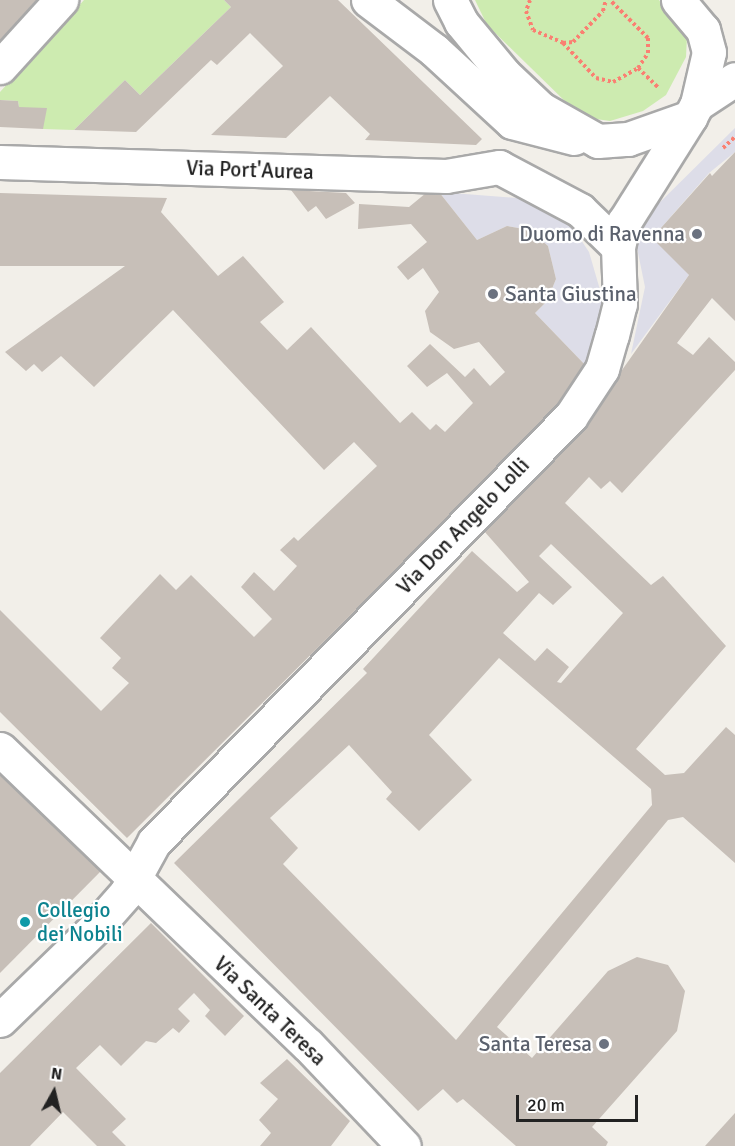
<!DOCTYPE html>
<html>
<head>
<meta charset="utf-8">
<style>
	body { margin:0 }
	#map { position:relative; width:735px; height:1146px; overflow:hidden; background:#f2efe9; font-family:Signika,sans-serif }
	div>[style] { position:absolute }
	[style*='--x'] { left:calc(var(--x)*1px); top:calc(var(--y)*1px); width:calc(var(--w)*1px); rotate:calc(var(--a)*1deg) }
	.grass>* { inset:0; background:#cdebb0 }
	.plaza>* { inset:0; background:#dddde8 }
	.building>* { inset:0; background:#c7bfb8 }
	.path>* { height:4px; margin-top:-2px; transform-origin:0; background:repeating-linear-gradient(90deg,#fa8072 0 3px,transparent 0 6px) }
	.roads { filter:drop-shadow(2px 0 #a9a9a9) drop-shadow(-2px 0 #a9a9a9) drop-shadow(0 2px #a9a9a9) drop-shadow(0 -2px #a9a9a9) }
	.minor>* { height:33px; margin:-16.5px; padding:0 16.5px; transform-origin:16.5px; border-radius:16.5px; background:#fff }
	.dots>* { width:16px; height:16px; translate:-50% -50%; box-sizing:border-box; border:3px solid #fff; border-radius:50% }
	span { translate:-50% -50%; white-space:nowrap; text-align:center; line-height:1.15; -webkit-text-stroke:4.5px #fff; paint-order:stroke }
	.street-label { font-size:21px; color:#222 }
	.worship-label { font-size:21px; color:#5b616d }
	.right { translate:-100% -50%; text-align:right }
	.left { translate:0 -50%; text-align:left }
	.culture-label { font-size:21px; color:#0d838f }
	.north { position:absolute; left:24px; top:1062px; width:60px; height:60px; -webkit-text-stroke:4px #fff; paint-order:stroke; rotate:8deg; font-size:16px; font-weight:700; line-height:24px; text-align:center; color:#222 }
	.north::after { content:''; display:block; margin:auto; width:21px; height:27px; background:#222; clip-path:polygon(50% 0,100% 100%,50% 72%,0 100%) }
	.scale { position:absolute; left:516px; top:1095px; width:122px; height:27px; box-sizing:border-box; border:3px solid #222; border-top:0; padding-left:8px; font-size:18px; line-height:21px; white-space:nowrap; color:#222; -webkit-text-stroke:4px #fff; paint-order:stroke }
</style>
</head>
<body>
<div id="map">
	<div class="grass">
		<div style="clip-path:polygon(84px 0,224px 0,231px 7px,140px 95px,125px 80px,74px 130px,43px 129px,19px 107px,18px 101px,0 100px,0 92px)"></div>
		<div style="clip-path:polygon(475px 0,659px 0,687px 36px,686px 57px,666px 95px,643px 111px,610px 121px,589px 118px,573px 109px,487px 25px)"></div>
	</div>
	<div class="plaza">
		<div style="clip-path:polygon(735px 128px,735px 152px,709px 173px,660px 229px,659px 240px,689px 275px,631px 354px,645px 287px,636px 243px,641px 221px)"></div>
		<div style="clip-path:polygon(439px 192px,529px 199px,565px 216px,589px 252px,603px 300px,589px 369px,535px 313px,547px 301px,556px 279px,548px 246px,530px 230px,507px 226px,477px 240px)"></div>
	</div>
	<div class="building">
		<div style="clip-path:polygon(0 0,42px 0,0 47px)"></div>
		<div style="clip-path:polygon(224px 0,338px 0,482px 139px,476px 145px,365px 140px,370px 134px,330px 96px,286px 138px,211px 135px,283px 66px,250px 33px,217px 65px,211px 60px,136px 132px,74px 130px,125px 80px,140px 95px,231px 7px)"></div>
		<div style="clip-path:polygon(0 100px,18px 101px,19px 107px,47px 108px,43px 129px,0 127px)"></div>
		<div style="clip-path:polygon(evenodd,735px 152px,735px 321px,712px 298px,677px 343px,693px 355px,709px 337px,735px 362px,735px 370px,622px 493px,610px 481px,601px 489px,589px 477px,565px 503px,651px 585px,663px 576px,726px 646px,636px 749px,665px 775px,684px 773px,726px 727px,735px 735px,735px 863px,683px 817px,668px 820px,497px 1027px,532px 1058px,608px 971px,637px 957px,668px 965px,685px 991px,677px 1031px,592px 1127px,608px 1142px,606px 1146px,516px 1146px,463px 1099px,457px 1103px,443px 1089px,418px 1111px,174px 863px,367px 673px,363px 669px,472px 551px,517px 592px,529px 582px,484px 531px,596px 407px,689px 275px,656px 242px,660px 229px,710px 173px,712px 176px,735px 152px,551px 544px,623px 613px,561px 683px,557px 682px,569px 667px,547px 648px,535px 661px,503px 633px,539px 593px,553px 605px,572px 587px,539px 556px,551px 544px,735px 152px,499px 658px,651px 789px,652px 805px,456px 1040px,283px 864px,298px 848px,270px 818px,349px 745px,392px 792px,386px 799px,419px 831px,472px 780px,429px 735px,499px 658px)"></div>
		<div style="clip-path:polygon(291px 190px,346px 193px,355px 203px,326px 219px,316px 206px,308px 212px)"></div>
		<div style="clip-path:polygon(439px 192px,477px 240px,507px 226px,530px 230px,548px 246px,556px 279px,547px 301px,535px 313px,589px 369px,537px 429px,127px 838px,0 712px,0 610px,101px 711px,129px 683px,112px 668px,121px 658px,100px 638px,160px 574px,176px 590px,191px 575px,254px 637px,272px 619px,241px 587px,254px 572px,274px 591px,297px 566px,280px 550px,294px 537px,298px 541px,377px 466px,354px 442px,324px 470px,173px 310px,94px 387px,61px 356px,42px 372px,34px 364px,26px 371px,5px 352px,125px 266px,0 266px,0 193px,167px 198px,161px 212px,218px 276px,243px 256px,284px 302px,260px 322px,287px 350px,311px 327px,400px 423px,412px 412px,430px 430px,436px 424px,445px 432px,473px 403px,447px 373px,427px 387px,407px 366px,430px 344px,465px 377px,474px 368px,490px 386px,505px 372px,479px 342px,454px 349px,430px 332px,425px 311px,439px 292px,423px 268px,408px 280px,397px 267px,427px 242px,411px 224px,358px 229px,359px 204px,409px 207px,426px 193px)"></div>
		<div style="clip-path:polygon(0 775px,101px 871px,0 973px)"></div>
		<div style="clip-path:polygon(151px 923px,244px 1016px,225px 1036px,205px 1016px,210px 1010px,194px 993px,178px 1009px,190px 1021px,179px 1033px,173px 1028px,156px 1043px,146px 1041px,121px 1066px,100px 1045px,76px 1068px,126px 1119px,112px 1132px,126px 1146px,97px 1146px,63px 1112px,30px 1146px,0 1146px,0 1073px)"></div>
		<div style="clip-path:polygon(287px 1059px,350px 1121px,331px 1146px,260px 1146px,271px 1133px,259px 1120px,278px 1099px,260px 1083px)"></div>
		<div style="clip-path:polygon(735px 1113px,735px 1146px,705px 1146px)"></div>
	</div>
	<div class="path">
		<div style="--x:530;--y:0;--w:12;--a:110"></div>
		<div style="--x:526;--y:11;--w:20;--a:70"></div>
		<div style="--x:533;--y:30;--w:33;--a:23"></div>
		<div style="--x:563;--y:43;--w:10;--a:-6"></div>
		<div style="--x:573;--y:42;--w:43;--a:-45.9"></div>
		<div style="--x:603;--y:11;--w:11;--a:-75"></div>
		<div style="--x:563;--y:43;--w:48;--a:46.7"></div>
		<div style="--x:596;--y:78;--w:17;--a:13"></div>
		<div style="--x:613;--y:82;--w:29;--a:-29"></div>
		<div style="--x:638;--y:68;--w:18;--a:-56"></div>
		<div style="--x:648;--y:53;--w:15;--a:-90"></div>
		<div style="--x:648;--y:38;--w:54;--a:-135"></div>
		<div style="--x:638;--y:68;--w:29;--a:44"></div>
		<div style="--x:723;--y:148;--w:16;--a:-43"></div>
	</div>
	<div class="roads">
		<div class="minor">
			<div style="--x:368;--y:0;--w:83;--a:37.1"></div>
			<div style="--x:434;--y:50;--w:106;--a:42.7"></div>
			<div style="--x:512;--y:122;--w:64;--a:14.5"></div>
			<div style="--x:450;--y:0;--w:25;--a:63"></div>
			<div style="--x:461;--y:22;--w:67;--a:50.4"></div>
			<div style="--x:504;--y:74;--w:51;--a:43.4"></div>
			<div style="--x:541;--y:109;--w:65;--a:29.3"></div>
			<div style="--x:598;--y:141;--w:30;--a:-4"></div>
			<div style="--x:628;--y:139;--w:66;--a:-19.5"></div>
			<div style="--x:690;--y:117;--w:15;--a:-62"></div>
			<div style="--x:697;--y:104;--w:53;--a:-77"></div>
			<div style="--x:709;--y:52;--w:23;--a:-105"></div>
			<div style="--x:703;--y:30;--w:39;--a:-130"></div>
			<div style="--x:0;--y:67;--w:91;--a:-47.7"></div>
			<div style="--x:697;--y:104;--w:45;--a:-33.3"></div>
			<div style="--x:0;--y:162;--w:446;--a:1.8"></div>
			<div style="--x:446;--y:176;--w:54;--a:-9.6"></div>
			<div style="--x:499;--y:167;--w:92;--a:28"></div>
			<div style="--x:580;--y:210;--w:53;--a:44.2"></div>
			<div style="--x:0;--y:749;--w:427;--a:43.9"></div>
			<div style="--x:308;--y:1045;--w:139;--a:46.5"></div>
			<div style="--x:0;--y:1020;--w:134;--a:-44.1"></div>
			<div style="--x:96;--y:927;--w:45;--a:-48.6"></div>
			<div style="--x:126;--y:893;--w:58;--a:-61.2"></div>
			<div style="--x:154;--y:842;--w:596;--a:-45.61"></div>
			<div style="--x:571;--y:416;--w:56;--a:-56.6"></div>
			<div style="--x:602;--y:369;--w:35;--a:-74"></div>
			<div style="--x:612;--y:335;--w:32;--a:-76"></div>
			<div style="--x:620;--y:304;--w:57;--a:-92"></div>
			<div style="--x:618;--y:247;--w:26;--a:-77"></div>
			<div style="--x:624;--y:222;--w:124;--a:-57.8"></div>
		</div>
	</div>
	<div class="dots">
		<div style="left:697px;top:234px;background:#6b7280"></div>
		<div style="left:493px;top:294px;background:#6b7280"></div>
		<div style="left:25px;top:922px;background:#0f9aa8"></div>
		<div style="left:604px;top:1044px;background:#6b7280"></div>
	</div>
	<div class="street-label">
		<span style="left:250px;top:170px;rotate:2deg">Via Port'Aurea</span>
		<span style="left:463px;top:526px;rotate:-46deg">Via Don Angelo Lolli</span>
		<span style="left:270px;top:1011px;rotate:44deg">Via Santa Teresa</span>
	</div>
	<div class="worship-label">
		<span class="right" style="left:685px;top:234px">Duomo di Ravenna</span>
		<span class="left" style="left:505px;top:294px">Santa Giustina</span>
		<span class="right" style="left:592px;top:1044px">Santa Teresa</span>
	</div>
	<div class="culture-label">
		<span class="left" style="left:37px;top:922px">Collegio<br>dei Nobili</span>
	</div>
	<div class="north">N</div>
	<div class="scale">20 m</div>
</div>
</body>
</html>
